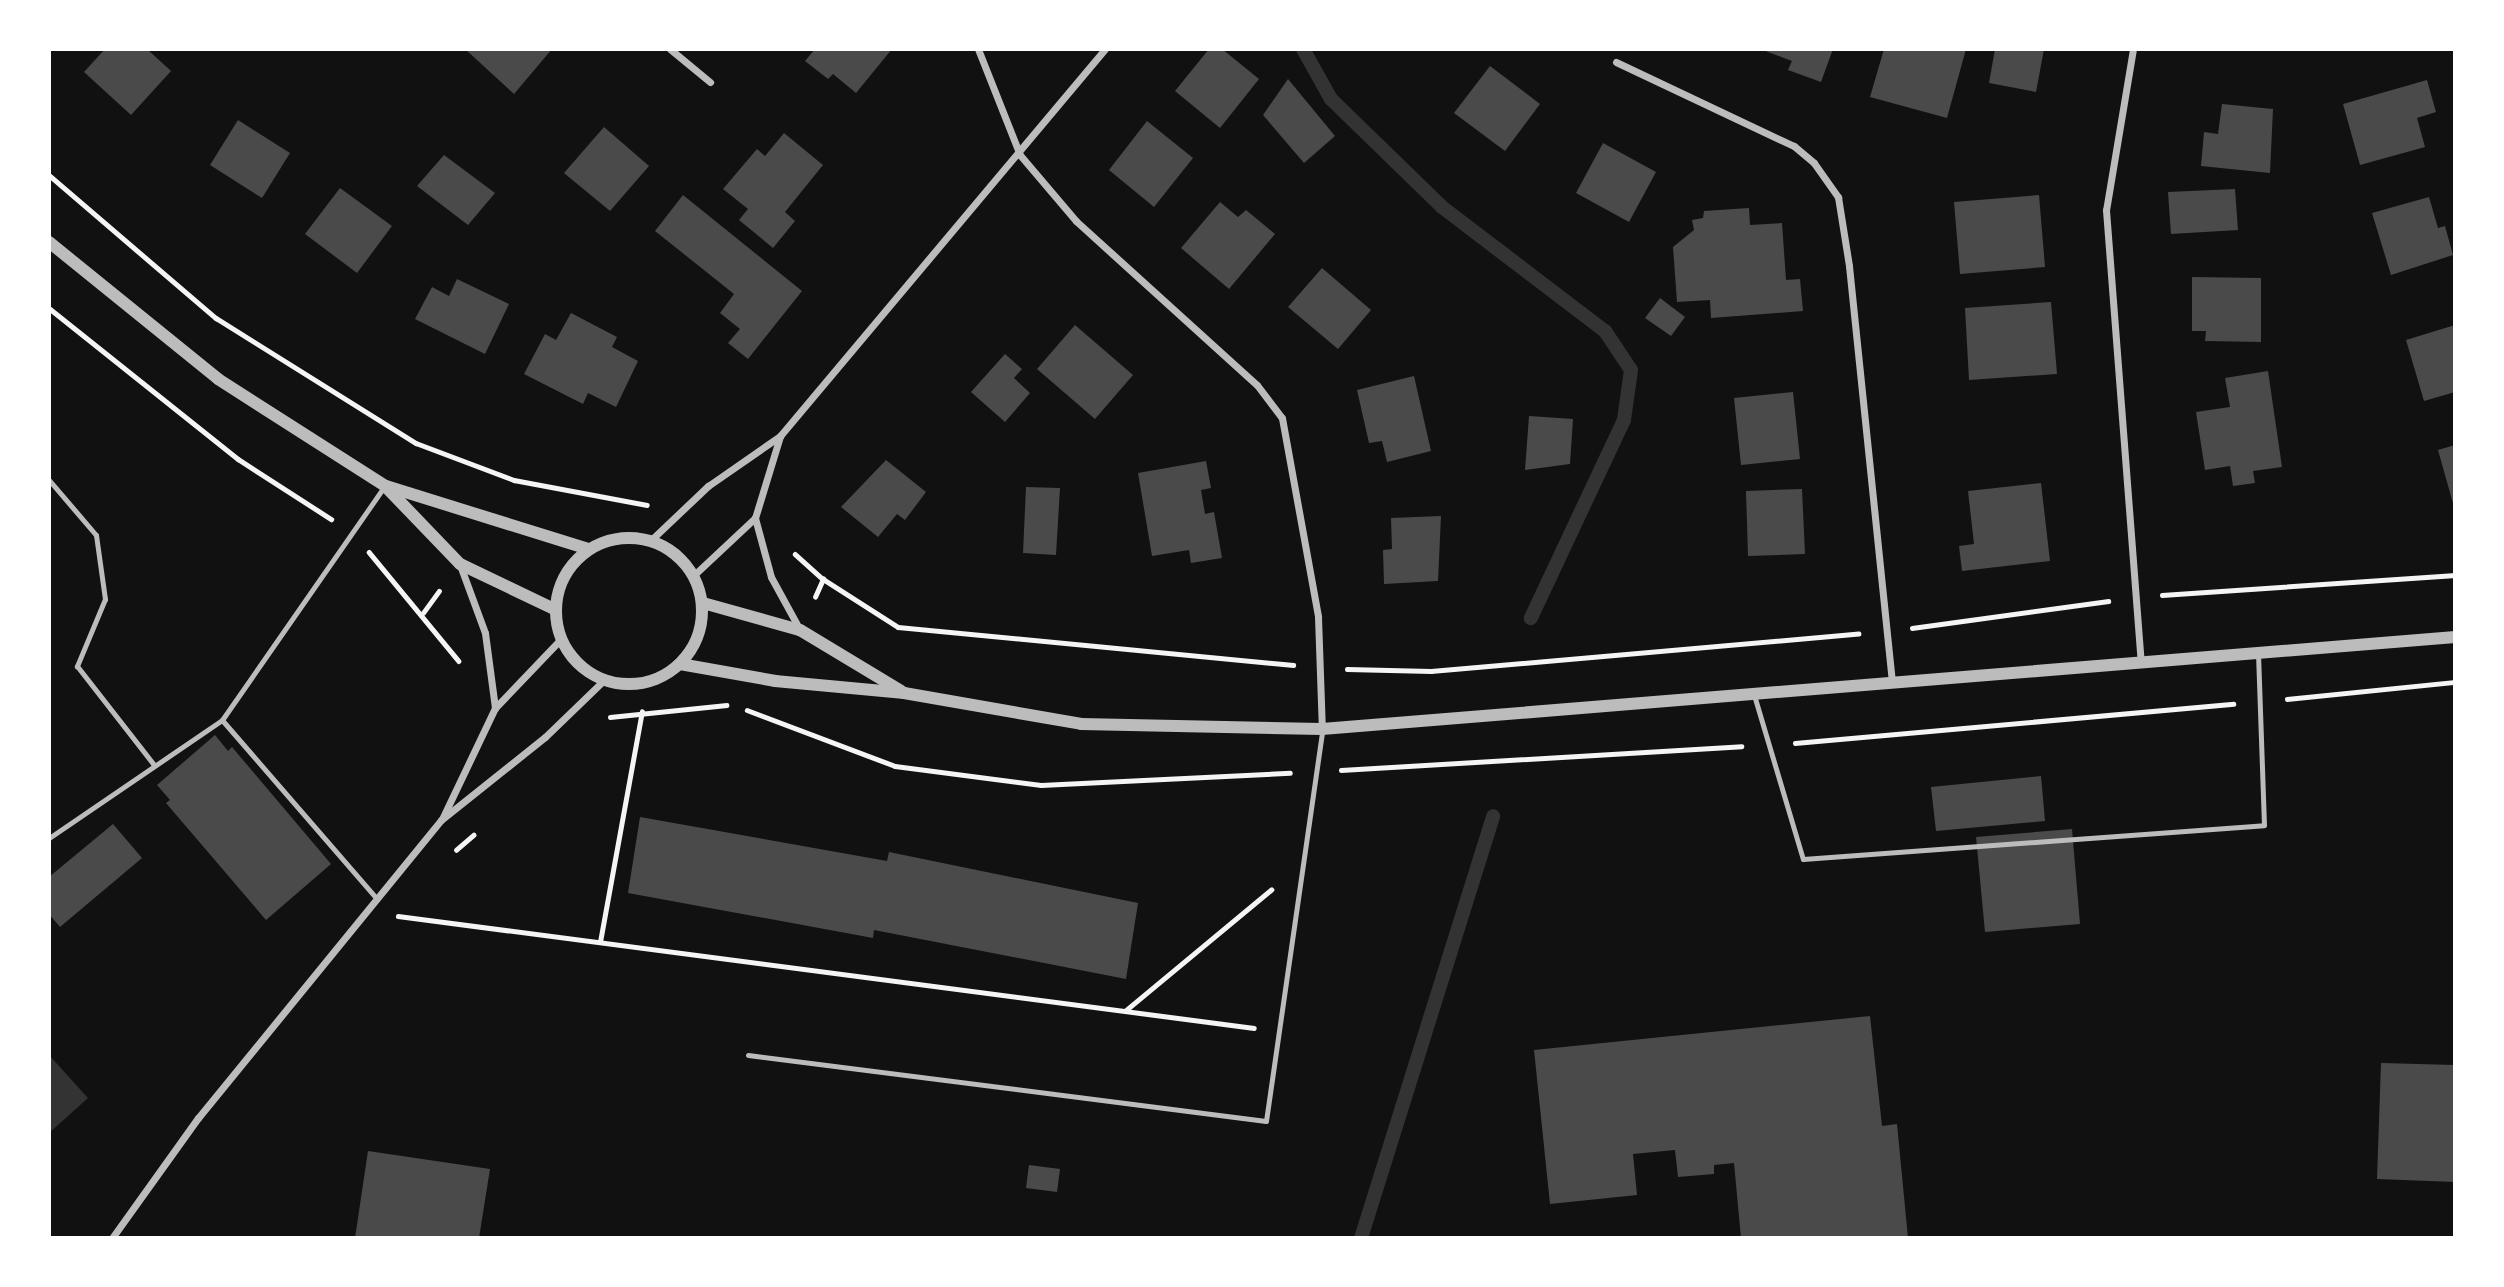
<!DOCTYPE html>
<html>
<head>
<meta charset="utf-8">
<style>
	body { margin:0 }
	#map { position:relative; width:2504px; height:1287px; overflow:hidden; background:#111; font-family:Helvetica,sans-serif }
	div>[style] { position:absolute }
	[style*='--x'] { left:calc(var(--x)*1px); top:calc(var(--y)*1px); width:calc(var(--w)*1px); rotate:calc(var(--a)*1deg) }
	.water>* { inset:0; background:#333 }
	.stream>* { height:14px; margin:-7px; padding:0 7px; transform-origin:7px; border-radius:7px; background:#333 }
	.building>* { inset:0; background:#4a4a4a }
	.path>* { height:4.5px; margin:-2.25px; padding:0 2.25px; transform-origin:2.25px; border-radius:2.25px; background:#f5f5f5 }
	.service>* { height:5px; margin:-2.5px; padding:0 2.5px; transform-origin:2.5px; border-radius:2.5px; background:#bcbcbc }
	.minor>* { height:7px; margin:-3.5px; padding:0 3.5px; transform-origin:3.5px; border-radius:3.5px; background:#bcbcbc }
	.tertiary>* { height:12px; margin:-6px; padding:0 6px; transform-origin:6px; border-radius:6px; background:#bcbcbc }
	.tertiary>.ring { margin:-6px; padding:0; box-sizing:content-box; background:none; border:12px solid #bcbcbc; border-radius:50% }
	span { translate:-50% -50%; white-space:nowrap; text-align:center; line-height:1.15; -webkit-text-stroke:6px #fff; paint-order:stroke }
	.frame { position:absolute; inset:0; border:51px solid #fff; pointer-events:none }
</style>
</head>
<body>
<div id="map">
	<div class="water">
		<div style="clip-path:polygon(49px 1055px,88px 1098px,49px 1133px)"></div>
	</div>
	<div class="stream">
		<div style="--x:1303;--y:49;--w:57;--a:60.8"></div>
		<div style="--x:1331;--y:99;--w:155;--a:44.2"></div>
		<div style="--x:1442;--y:207;--w:205;--a:37.3"></div>
		<div style="--x:1605;--y:331;--w:47;--a:56.3"></div>
		<div style="--x:1631;--y:370;--w:50;--a:98"></div>
		<div style="--x:1624;--y:420;--w:219;--a:115.2"></div>
		<div style="--x:1361;--y:1238;--w:442;--a:-72.6"></div>
	</div>
	<div class="building">
		<div style="clip-path:polygon(105px 49px,147px 49px,171px 71px,131px 115px,84px 72px)"></div>
		<div style="clip-path:polygon(465px 49px,552px 49px,514px 94px)"></div>
		<div style="clip-path:polygon(815px 49px,892px 49px,856px 93px,833px 74px,828px 79px,805px 61px)"></div>
		<div style="clip-path:polygon(1209px 49px,1222px 49px,1259px 79px,1220px 128px,1175px 91px)"></div>
		<div style="clip-path:polygon(1760px 49px,1833px 49px,1821px 82px,1788px 70px,1792px 61px)"></div>
		<div style="clip-path:polygon(1884px 49px,1966px 49px,1947px 118px,1870px 97px)"></div>
		<div style="clip-path:polygon(1995px 49px,2044px 49px,2036px 92px,1989px 83px)"></div>
		<div style="clip-path:polygon(1490px 66px,1540px 104px,1505px 151px,1454px 113px)"></div>
		<div style="clip-path:polygon(1288px 79px,1335px 136px,1304px 163px,1263px 115px)"></div>
		<div style="clip-path:polygon(2427px 80px,2436px 112px,2417px 118px,2425px 147px,2360px 165px,2343px 104px)"></div>
		<div style="clip-path:polygon(2222px 104px,2273px 109px,2270px 173px,2201px 166px,2204px 132px,2218px 134px)"></div>
		<div style="clip-path:polygon(238px 120px,290px 153px,262px 198px,210px 165px)"></div>
		<div style="clip-path:polygon(1147px 121px,1193px 158px,1154px 207px,1109px 170px)"></div>
		<div style="clip-path:polygon(604px 127px,649px 166px,610px 211px,564px 173px)"></div>
		<div style="clip-path:polygon(784px 133px,823px 165px,785px 212px,795px 221px,773px 248px,739px 220px,748px 209px,723px 189px,757px 149px,765px 156px)"></div>
		<div style="clip-path:polygon(1603px 143px,1656px 172px,1629px 222px,1576px 193px)"></div>
		<div style="clip-path:polygon(444px 155px,495px 193px,468px 225px,417px 186px)"></div>
		<div style="clip-path:polygon(340px 188px,392px 226px,357px 273px,305px 234px)"></div>
		<div style="clip-path:polygon(2235px 189px,2238px 230px,2171px 234px,2168px 192px)"></div>
		<div style="clip-path:polygon(683px 195px,802px 291px,748px 359px,728px 343px,740px 329px,720px 313px,734px 294px,655px 231px)"></div>
		<div style="clip-path:polygon(2039px 195px,2045px 267px,1960px 274px,1954px 202px)"></div>
		<div style="clip-path:polygon(2429px 197px,2438px 228px,2445px 226px,2453px 255px,2391px 275px,2372px 213px)"></div>
		<div style="clip-path:polygon(1220px 202px,1238px 217px,1246px 210px,1275px 234px,1229px 289px,1181px 248px)"></div>
		<div style="clip-path:polygon(1749px 208px,1750px 225px,1782px 223px,1786px 280px,1800px 279px,1803px 311px,1711px 318px,1710px 300px,1677px 302px,1673px 247px,1694px 230px,1692px 220px,1703px 218px,1704px 211px)"></div>
		<div style="clip-path:polygon(1322px 268px,1371px 310px,1338px 349px,1288px 307px)"></div>
		<div style="clip-path:polygon(2192px 277px,2261px 278px,2261px 342px,2205px 341px,2206px 331px,2192px 331px)"></div>
		<div style="clip-path:polygon(457px 279px,509px 304px,485px 354px,415px 319px,432px 287px,449px 296px)"></div>
		<div style="clip-path:polygon(1660px 298px,1685px 317px,1671px 336px,1645px 318px)"></div>
		<div style="clip-path:polygon(2051px 302px,2057px 374px,1969px 380px,1965px 308px)"></div>
		<div style="clip-path:polygon(571px 313px,617px 337px,612px 347px,638px 361px,616px 407px,588px 393px,583px 404px,524px 374px,545px 334px,556px 340px)"></div>
		<div style="clip-path:polygon(1075px 325px,1133px 375px,1095px 419px,1037px 369px)"></div>
		<div style="clip-path:polygon(2455px 325px,2455px 392px,2424px 401px,2406px 340px)"></div>
		<div style="clip-path:polygon(1005px 354px,1022px 369px,1014px 378px,1030px 393px,1005px 422px,971px 392px)"></div>
		<div style="clip-path:polygon(2268px 371px,2282px 467px,2253px 471px,2255px 483px,2233px 486px,2230px 466px,2205px 470px,2196px 412px,2230px 407px,2225px 378px)"></div>
		<div style="clip-path:polygon(1414px 376px,1431px 451px,1387px 462px,1382px 441px,1369px 443px,1357px 390px)"></div>
		<div style="clip-path:polygon(1793px 392px,1800px 459px,1741px 465px,1734px 398px)"></div>
		<div style="clip-path:polygon(1529px 416px,1573px 419px,1570px 464px,1525px 470px)"></div>
		<div style="clip-path:polygon(2455px 445px,2455px 507px,2454px 507px,2438px 450px)"></div>
		<div style="clip-path:polygon(886px 460px,926px 492px,905px 520px,897px 514px,878px 537px,841px 507px)"></div>
		<div style="clip-path:polygon(1206px 461px,1211px 488px,1201px 490px,1205px 514px,1214px 512px,1222px 558px,1191px 563px,1189px 550px,1152px 556px,1138px 473px)"></div>
		<div style="clip-path:polygon(2041px 483px,2050px 561px,1962px 571px,1959px 546px,1974px 544px,1968px 491px)"></div>
		<div style="clip-path:polygon(1026px 487px,1060px 488px,1056px 555px,1023px 553px)"></div>
		<div style="clip-path:polygon(1802px 489px,1805px 554px,1748px 556px,1746px 491px)"></div>
		<div style="clip-path:polygon(1441px 516px,1438px 581px,1384px 584px,1383px 550px,1392px 549px,1391px 518px)"></div>
		<div style="clip-path:polygon(215px 735px,228px 751px,232px 747px,331px 864px,266px 920px,166px 803px,170px 800px,157px 785px)"></div>
		<div style="clip-path:polygon(2041px 776px,2045px 821px,1936px 831px,1931px 787px)"></div>
		<div style="clip-path:polygon(640px 817px,887px 861px,889px 852px,1138px 903px,1126px 979px,874px 930px,873px 938px,628px 893px)"></div>
		<div style="clip-path:polygon(113px 824px,142px 858px,60px 927px,49px 914px,49px 877px)"></div>
		<div style="clip-path:polygon(2072px 829px,2080px 924px,1985px 932px,1976px 837px)"></div>
		<div style="clip-path:polygon(1870px 1016px,1882px 1126px,1897px 1124px,1908px 1238px,1741px 1238px,1734px 1163px,1714px 1165px,1714px 1174px,1678px 1177px,1675px 1150px,1633px 1154px,1637px 1195px,1550px 1204px,1534px 1050px)"></div>
		<div style="clip-path:polygon(2381px 1063px,2455px 1065px,2455px 1182px,2377px 1179px)"></div>
		<div style="clip-path:polygon(368px 1151px,490px 1169px,479px 1238px,355px 1238px)"></div>
		<div style="clip-path:polygon(1029px 1165px,1060px 1169px,1057px 1192px,1026px 1188px)"></div>
	</div>
	<div class="path">
		<div style="--x:49;--y:175;--w:220;--a:40.6"></div>
		<div style="--x:216;--y:318;--w:236;--a:32"></div>
		<div style="--x:416;--y:443;--w:105;--a:20.7"></div>
		<div style="--x:514;--y:480;--w:135;--a:10.6"></div>
		<div style="--x:49;--y:308;--w:242;--a:38.6"></div>
		<div style="--x:238;--y:459;--w:111;--a:32.8"></div>
		<div style="--x:369;--y:552;--w:141;--a:50.5"></div>
		<div style="--x:795;--y:554;--w:38;--a:42"></div>
		<div style="--x:823;--y:579;--w:89;--a:32.6"></div>
		<div style="--x:898;--y:627;--w:397;--a:5.5"></div>
		<div style="--x:2162;--y:595;--w:294;--a:-3.9"></div>
		<div style="--x:815;--y:597;--w:20;--a:-66"></div>
		<div style="--x:423;--y:613;--w:27;--a:-54"></div>
		<div style="--x:1912;--y:628;--w:198;--a:-7.8"></div>
		<div style="--x:1347;--y:669;--w:84;--a:1.4"></div>
		<div style="--x:1431;--y:671;--w:429;--a:-5"></div>
		<div style="--x:2287;--y:699;--w:169;--a:-5.8"></div>
		<div style="--x:747;--y:710;--w:158;--a:20.7"></div>
		<div style="--x:895;--y:766;--w:147;--a:7.4"></div>
		<div style="--x:1041;--y:785;--w:249;--a:-2.8"></div>
		<div style="--x:610;--y:717;--w:117;--a:-5.9"></div>
		<div style="--x:1795;--y:743;--w:440;--a:-5.1"></div>
		<div style="--x:1341;--y:770;--w:401;--a:-3.4"></div>
		<div style="--x:456;--y:850;--w:23;--a:-41"></div>
		<div style="--x:398;--y:916;--w:863;--a:7.45"></div>
		<div style="--x:600;--y:942;--w:234;--a:-79.7"></div>
		<div style="--x:1125;--y:1011;--w:190;--a:-39.7"></div>
	</div>
	<div class="service">
		<div style="--x:49;--y:480;--w:72;--a:49.5"></div>
		<div style="--x:96;--y:535;--w:65;--a:82"></div>
		<div style="--x:105;--y:599;--w:73;--a:112.7"></div>
		<div style="--x:77;--y:666;--w:125;--a:52.1"></div>
		<div style="--x:1754;--y:695;--w:171;--a:73.4"></div>
		<div style="--x:1803;--y:859;--w:462;--a:-4.2"></div>
		<div style="--x:2264;--y:825;--w:171;--a:-92"></div>
		<div style="--x:222;--y:720;--w:284;--a:-55.2"></div>
		<div style="--x:49;--y:838;--w:209;--a:-34.3"></div>
		<div style="--x:222;--y:720;--w:237;--a:49.1"></div>
		<div style="--x:748;--y:1055;--w:522;--a:7.26"></div>
		<div style="--x:1266;--y:1121;--w:395;--a:-81.8"></div>
	</div>
	<div class="minor">
		<div style="--x:670;--y:49;--w:52;--a:39.5"></div>
		<div style="--x:978;--y:49;--w:114;--a:68.4"></div>
		<div style="--x:1020;--y:155;--w:87;--a:49.7"></div>
		<div style="--x:1076;--y:221;--w:244;--a:42.2"></div>
		<div style="--x:1257;--y:385;--w:41;--a:52.9"></div>
		<div style="--x:1282;--y:418;--w:202;--a:79.7"></div>
		<div style="--x:1318;--y:617;--w:112;--a:88"></div>
		<div style="--x:2133;--y:49;--w:163;--a:99.5"></div>
		<div style="--x:2106;--y:210;--w:454;--a:85.6"></div>
		<div style="--x:1616;--y:62;--w:197;--a:25.3"></div>
		<div style="--x:1794;--y:146;--w:26;--a:40"></div>
		<div style="--x:1814;--y:163;--w:42;--a:54.8"></div>
		<div style="--x:1838;--y:197;--w:70;--a:80.9"></div>
		<div style="--x:1849;--y:266;--w:420;--a:84.1"></div>
		<div style="--x:755;--y:518;--w:61;--a:74.8"></div>
		<div style="--x:771;--y:577;--w:60;--a:61.3"></div>
		<div style="--x:651;--y:540;--w:79;--a:-43.5"></div>
		<div style="--x:708;--y:486;--w:88;--a:-34.8"></div>
		<div style="--x:780;--y:436;--w:505;--a:-49.98"></div>
		<div style="--x:460;--y:565;--w:72;--a:69.8"></div>
		<div style="--x:485;--y:633;--w:76;--a:82.4"></div>
		<div style="--x:694;--y:575;--w:83;--a:-43.1"></div>
		<div style="--x:755;--y:518;--w:86;--a:-73"></div>
		<div style="--x:443;--y:817;--w:121;--a:-64.5"></div>
		<div style="--x:495;--y:708;--w:94;--a:-46.3"></div>
		<div style="--x:112;--y:1238;--w:148;--a:-54.4"></div>
		<div style="--x:198;--y:1118;--w:385;--a:-50.8"></div>
		<div style="--x:441;--y:820;--w:133;--a:-38.6"></div>
		<div style="--x:545;--y:737;--w:81;--a:-44"></div>
	</div>
	<div class="tertiary">
		<div style="--x:49;--y:242;--w:218;--a:39"></div>
		<div style="--x:218;--y:379;--w:198;--a:32.6"></div>
		<div style="--x:385;--y:486;--w:108;--a:46.1"></div>
		<div style="--x:460;--y:564;--w:104;--a:25.6"></div>
		<div style="--x:386;--y:486;--w:212;--a:17.3"></div>
		<div class="ring" style="left:556px;top:538px;width:134px;height:134px"></div>
		<div style="--x:703;--y:603;--w:101;--a:15.6"></div>
		<div style="--x:800;--y:630;--w:118;--a:31.1"></div>
		<div style="--x:680;--y:664;--w:97;--a:10.1"></div>
		<div style="--x:775;--y:681;--w:130;--a:5.3"></div>
		<div style="--x:904;--y:693;--w:180;--a:9.9"></div>
		<div style="--x:1081;--y:724;--w:241;--a:1.2"></div>
		<div style="--x:1322;--y:729;--w:1137;--a:-4.64"></div>
	</div>
	<div class="frame"></div>
</div>
</body>
</html>
